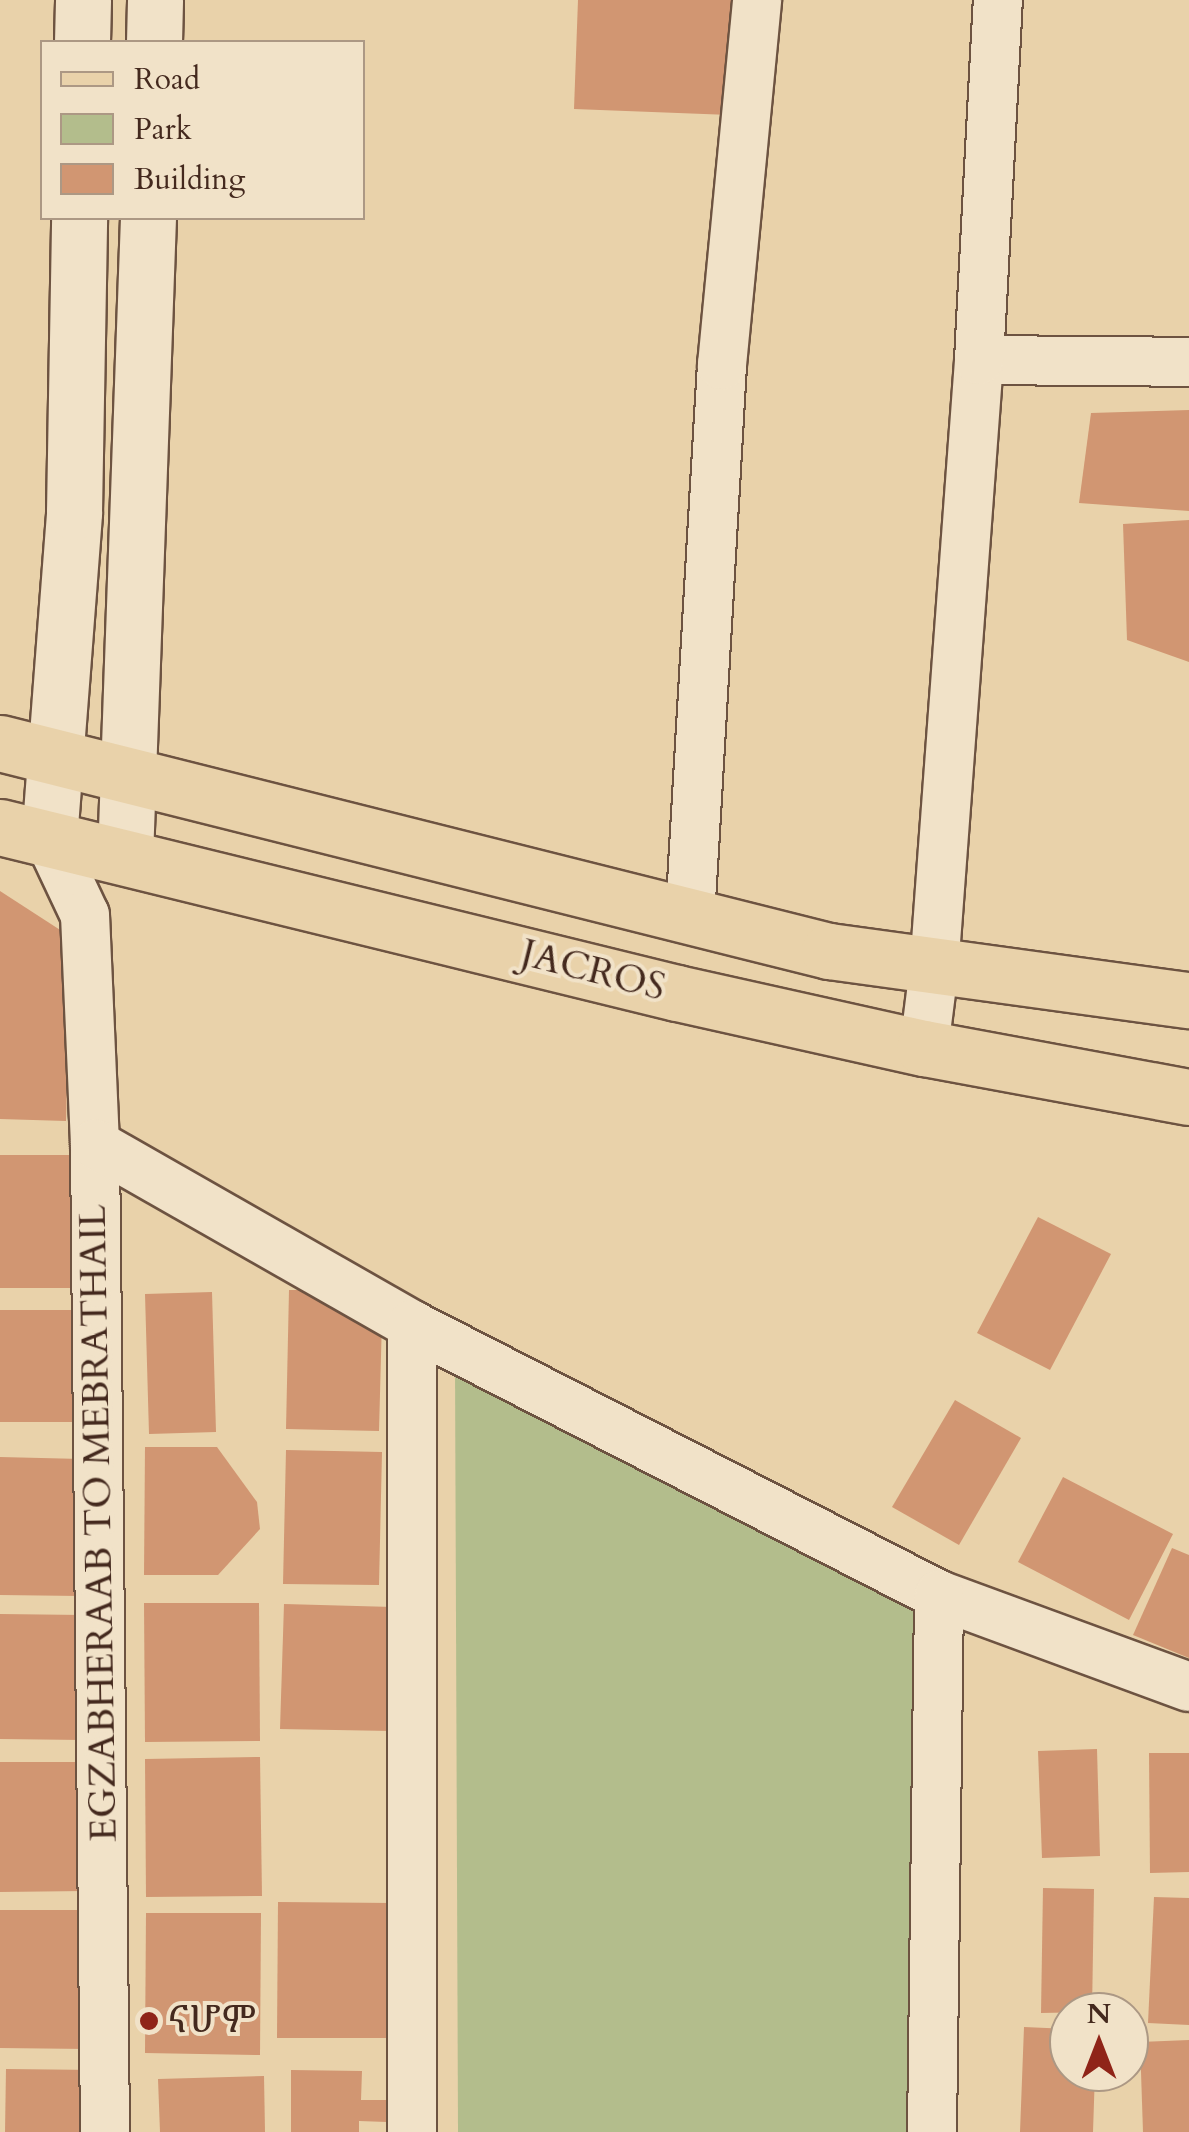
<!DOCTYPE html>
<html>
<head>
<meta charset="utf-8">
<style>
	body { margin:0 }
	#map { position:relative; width:1189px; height:2132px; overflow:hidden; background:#e9d2aa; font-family:Cardo,"Noto Serif Ethiopic",serif }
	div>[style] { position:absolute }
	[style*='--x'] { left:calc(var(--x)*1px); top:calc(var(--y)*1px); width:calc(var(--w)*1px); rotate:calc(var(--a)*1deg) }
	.green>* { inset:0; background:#b3bd8c }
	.building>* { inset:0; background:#d19672 }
	.roads { filter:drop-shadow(2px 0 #6d5341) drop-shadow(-2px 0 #6d5341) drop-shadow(0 2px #6d5341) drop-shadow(0 -2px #6d5341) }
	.street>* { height:48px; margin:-24px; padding:0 24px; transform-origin:24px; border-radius:24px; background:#f1e2c8 }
	.secondary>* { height:55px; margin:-27.5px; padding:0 27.5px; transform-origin:27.5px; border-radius:27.5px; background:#f1e2c8 }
	.primary>* { height:55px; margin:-27.5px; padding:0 27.5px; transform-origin:27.5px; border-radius:27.5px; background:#e9d2aa }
	.dots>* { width:28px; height:28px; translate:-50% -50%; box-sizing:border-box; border:5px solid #f1e2c8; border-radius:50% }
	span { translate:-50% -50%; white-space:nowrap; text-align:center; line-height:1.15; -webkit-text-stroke:8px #f1e2c8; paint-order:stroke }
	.street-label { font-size:38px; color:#44291e }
	.poi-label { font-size:38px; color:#44291e }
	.left { translate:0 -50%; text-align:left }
	.legend { position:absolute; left:40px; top:40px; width:325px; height:180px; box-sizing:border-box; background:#f1e2c8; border:2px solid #ac9884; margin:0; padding:12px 18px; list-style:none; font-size:30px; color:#44291e }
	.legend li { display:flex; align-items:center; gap:20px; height:50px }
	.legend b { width:50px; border:2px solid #ac9884 }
	.north { position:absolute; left:1049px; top:1992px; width:100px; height:100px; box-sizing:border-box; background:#f1e2c8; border:2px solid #ac9884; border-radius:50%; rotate:0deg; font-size:28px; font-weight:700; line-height:40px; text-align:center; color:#44291e }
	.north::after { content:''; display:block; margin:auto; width:35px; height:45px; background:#8f2418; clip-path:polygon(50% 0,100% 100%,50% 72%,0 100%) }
</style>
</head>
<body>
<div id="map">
	<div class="green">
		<div style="clip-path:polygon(455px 1364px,917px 1586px,917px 2132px,458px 2132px)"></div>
	</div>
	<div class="building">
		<div style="clip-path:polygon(578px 0,733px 0,730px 115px,574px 109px)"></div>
		<div style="clip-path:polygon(1189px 410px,1189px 511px,1079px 503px,1091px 413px)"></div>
		<div style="clip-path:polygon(1189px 520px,1189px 662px,1127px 640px,1123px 524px)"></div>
		<div style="clip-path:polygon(0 891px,71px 937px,66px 1121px,0 1119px)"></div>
		<div style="clip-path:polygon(0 1155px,80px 1155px,81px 1288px,0 1288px)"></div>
		<div style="clip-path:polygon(1038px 1217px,1111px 1254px,1050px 1370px,977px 1333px)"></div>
		<div style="clip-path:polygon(289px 1290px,331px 1290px,382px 1319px,379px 1431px,286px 1429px)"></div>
		<div style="clip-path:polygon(212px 1292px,216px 1432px,149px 1434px,145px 1294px)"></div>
		<div style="clip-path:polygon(0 1310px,80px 1310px,80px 1422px,0 1422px)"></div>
		<div style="clip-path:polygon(955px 1400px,1021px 1438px,959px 1545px,892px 1507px)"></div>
		<div style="clip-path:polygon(145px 1447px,217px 1447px,257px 1502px,260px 1529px,218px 1575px,144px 1575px)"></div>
		<div style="clip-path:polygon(286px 1450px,382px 1452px,379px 1585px,283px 1584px)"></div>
		<div style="clip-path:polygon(0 1457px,82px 1459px,80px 1596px,0 1595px)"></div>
		<div style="clip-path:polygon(1063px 1477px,1173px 1534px,1129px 1620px,1018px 1562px)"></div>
		<div style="clip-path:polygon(1172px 1548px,1189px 1555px,1189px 1658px,1133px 1635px)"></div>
		<div style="clip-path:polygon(144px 1603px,259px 1603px,260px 1741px,145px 1742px)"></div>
		<div style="clip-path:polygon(284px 1604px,393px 1607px,391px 1731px,280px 1729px)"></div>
		<div style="clip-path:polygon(0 1614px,83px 1615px,82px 1740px,0 1739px)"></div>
		<div style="clip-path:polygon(1097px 1749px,1100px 1856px,1042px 1858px,1038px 1751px)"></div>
		<div style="clip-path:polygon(1149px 1753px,1189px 1753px,1189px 1872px,1150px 1873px)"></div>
		<div style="clip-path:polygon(260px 1757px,262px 1896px,146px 1897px,145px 1759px)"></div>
		<div style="clip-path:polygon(0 1762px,84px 1762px,85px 1891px,0 1892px)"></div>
		<div style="clip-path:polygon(1043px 1888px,1094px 1889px,1092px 2012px,1041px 2013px)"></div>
		<div style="clip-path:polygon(1154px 1897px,1189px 1898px,1189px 2025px,1148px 2023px)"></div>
		<div style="clip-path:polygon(278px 1902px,393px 1903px,392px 2038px,277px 2038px)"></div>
		<div style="clip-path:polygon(0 1910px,88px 1910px,87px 2049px,0 2048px)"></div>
		<div style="clip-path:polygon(146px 1913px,261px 1913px,260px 2055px,145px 2053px)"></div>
		<div style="clip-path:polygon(1024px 2027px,1069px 2029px,1069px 2072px,1095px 2072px,1093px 2132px,1020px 2132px)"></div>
		<div style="clip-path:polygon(1189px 2040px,1189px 2132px,1143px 2132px,1140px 2042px)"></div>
		<div style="clip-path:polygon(6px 2069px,95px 2070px,95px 2132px,5px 2132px)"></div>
		<div style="clip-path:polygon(291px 2070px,362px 2071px,361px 2100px,388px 2100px,387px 2122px,359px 2121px,359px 2132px,291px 2132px)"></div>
		<div style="clip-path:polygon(264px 2076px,265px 2132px,160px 2132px,158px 2079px)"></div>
	</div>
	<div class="roads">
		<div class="street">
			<div style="--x:979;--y:360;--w:210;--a:0.5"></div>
			<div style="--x:49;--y:839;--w:84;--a:64.7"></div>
			<div style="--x:85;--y:915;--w:229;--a:87.5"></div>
			<div style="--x:95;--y:1144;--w:988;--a:89.42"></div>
			<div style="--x:690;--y:918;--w:554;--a:-86.69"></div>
			<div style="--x:722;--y:365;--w:367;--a:-84.5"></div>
			<div style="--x:924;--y:1048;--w:80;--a:-82.8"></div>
			<div style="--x:934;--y:969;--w:611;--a:-85.77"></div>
			<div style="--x:979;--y:360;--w:361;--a:-87"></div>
			<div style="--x:95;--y:1144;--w:365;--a:29.7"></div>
			<div style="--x:412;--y:1325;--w:592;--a:27.13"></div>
			<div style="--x:939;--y:1595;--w:266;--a:20.2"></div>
			<div style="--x:412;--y:1325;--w:807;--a:90"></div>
			<div style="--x:932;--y:2132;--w:537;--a:-89.25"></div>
		</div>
		<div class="secondary">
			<div style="--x:82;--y:42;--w:42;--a:-88.6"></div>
			<div style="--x:154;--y:42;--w:42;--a:-88.6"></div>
			<div style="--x:49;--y:839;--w:328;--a:-85.6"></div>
			<div style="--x:74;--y:512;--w:294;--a:-89"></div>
			<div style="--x:125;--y:857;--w:639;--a:-87.94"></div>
		</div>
		<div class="primary">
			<div style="--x:0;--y:743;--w:855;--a:14.09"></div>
			<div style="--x:829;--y:951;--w:363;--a:7.8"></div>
			<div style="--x:0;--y:827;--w:697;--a:13.78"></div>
			<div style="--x:677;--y:993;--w:253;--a:12.6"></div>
			<div style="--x:924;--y:1048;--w:269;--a:10.5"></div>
		</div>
	</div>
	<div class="dots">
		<div style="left:149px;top:2021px;background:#8f2418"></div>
	</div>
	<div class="street-label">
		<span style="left:593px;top:971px;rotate:14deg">JACROS</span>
		<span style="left:99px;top:1523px;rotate:-91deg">EGZABHERAAB TO MEBRATHAIL</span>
	</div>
	<div class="poi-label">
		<span class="left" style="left:169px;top:2021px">ናሆም</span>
	</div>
	<ul class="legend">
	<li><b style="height:12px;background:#e9d2aa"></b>Road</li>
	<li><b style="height:28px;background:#b3bd8c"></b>Park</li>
	<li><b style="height:28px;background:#d19672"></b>Building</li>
	</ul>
	<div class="north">N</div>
</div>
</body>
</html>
